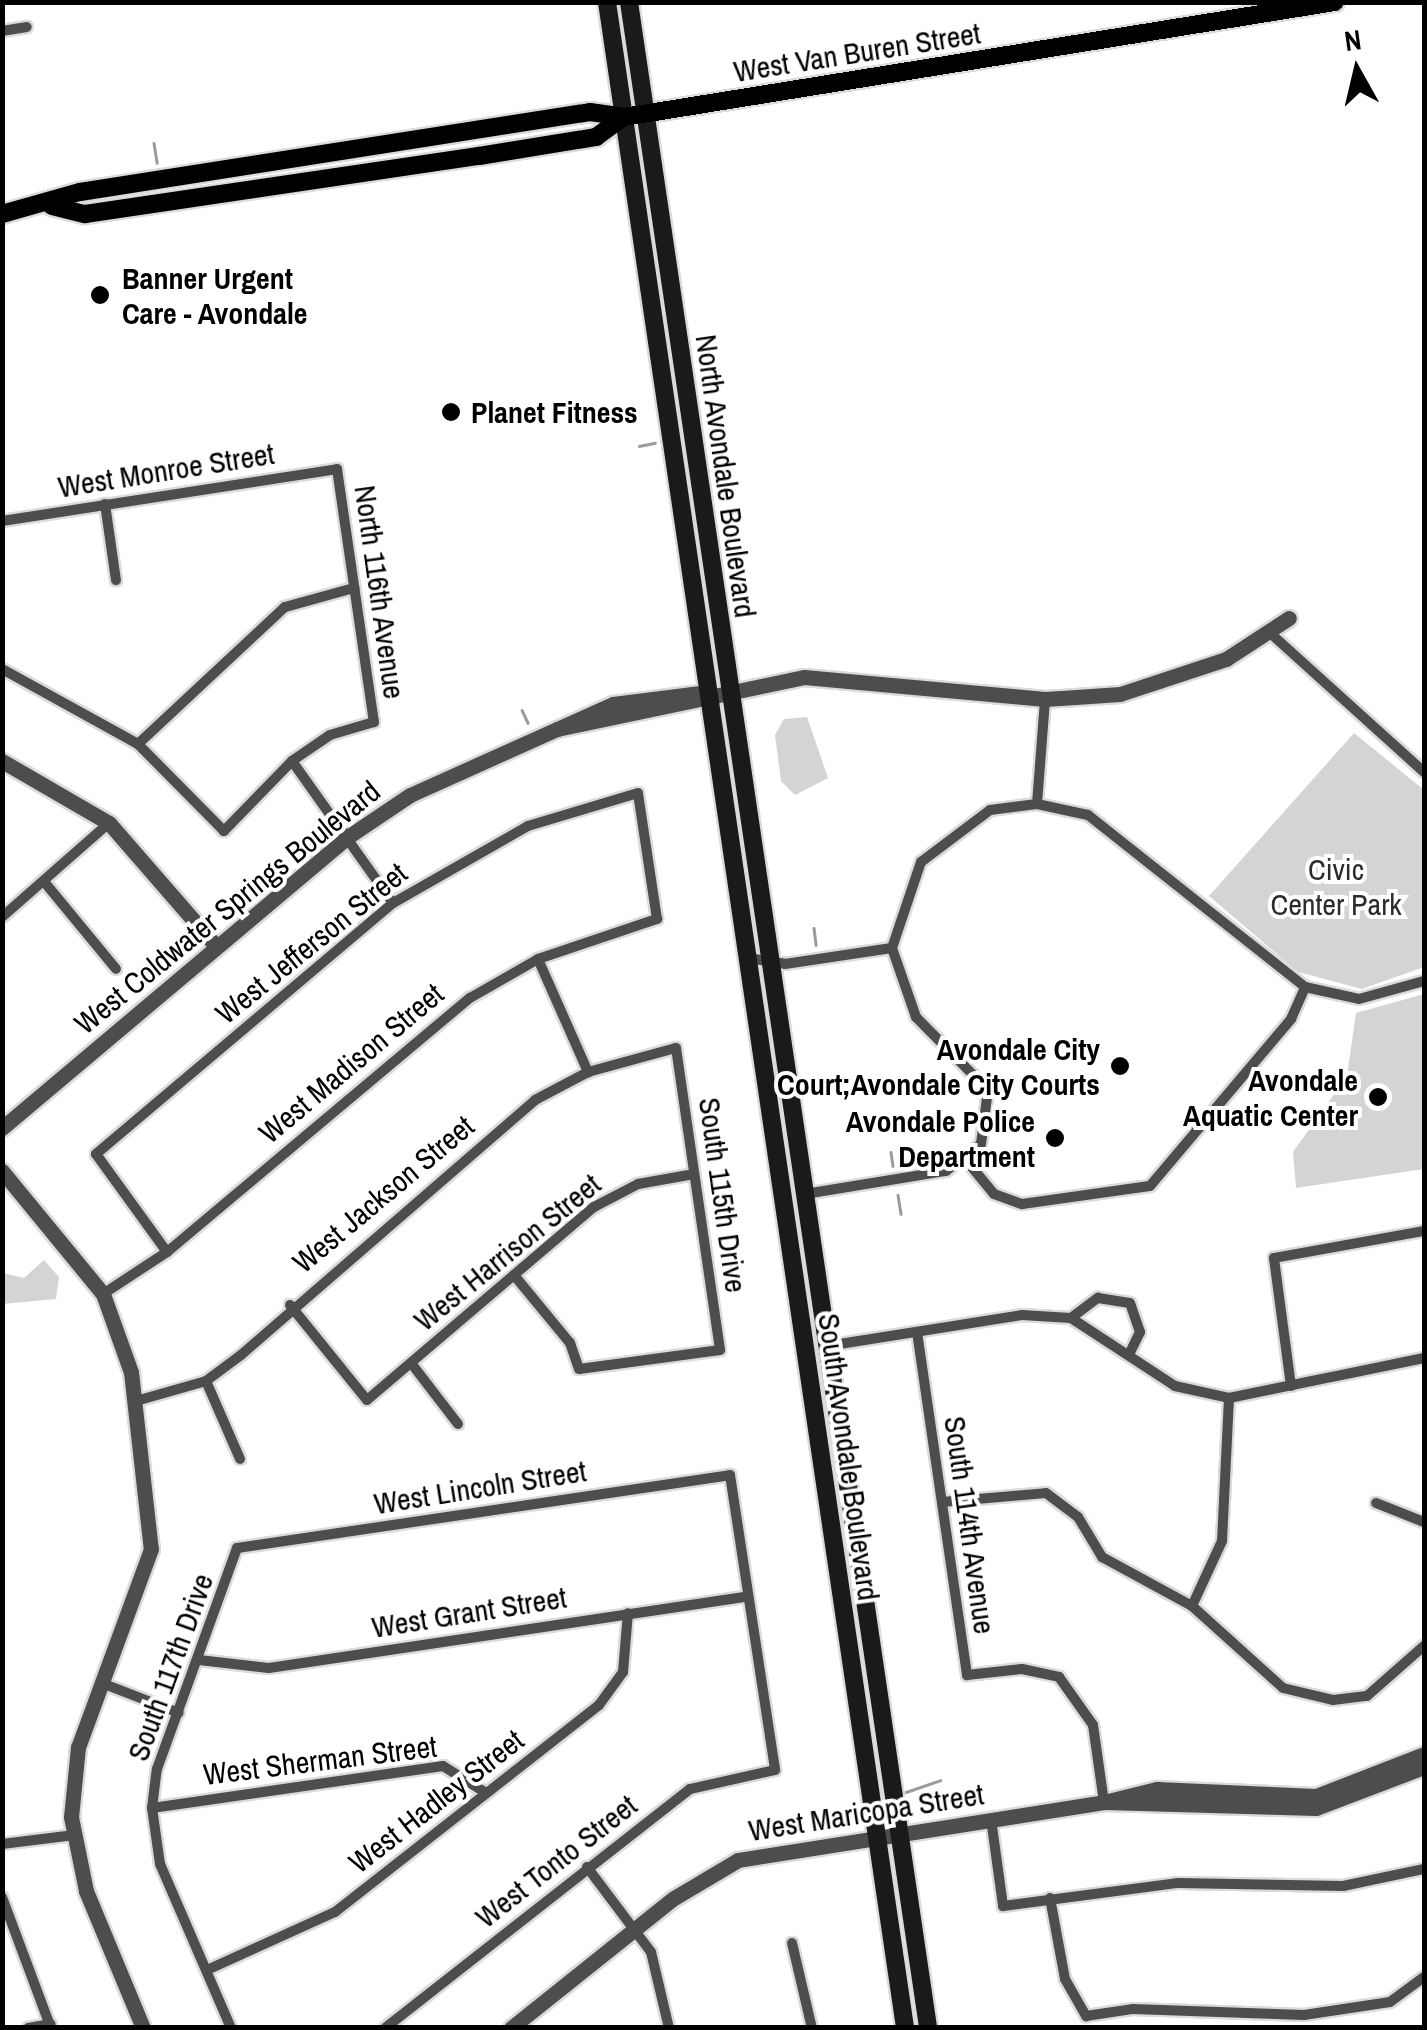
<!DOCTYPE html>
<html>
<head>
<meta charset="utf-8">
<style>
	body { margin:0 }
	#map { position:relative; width:1427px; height:2030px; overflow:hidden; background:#fff; font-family:"Archivo Narrow",sans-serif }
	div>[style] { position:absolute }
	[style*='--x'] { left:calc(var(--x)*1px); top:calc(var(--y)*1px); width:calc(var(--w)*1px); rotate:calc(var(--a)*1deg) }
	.green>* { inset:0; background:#d4d4d4 }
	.stream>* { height:2.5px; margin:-1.25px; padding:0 1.25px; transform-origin:1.25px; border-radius:1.25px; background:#9b9b9b }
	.roads { filter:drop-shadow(2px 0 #dbdbdb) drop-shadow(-2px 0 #dbdbdb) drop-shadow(0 2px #dbdbdb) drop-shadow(0 -2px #dbdbdb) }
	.minor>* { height:10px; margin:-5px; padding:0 5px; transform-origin:5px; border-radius:5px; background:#4d4d4d }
	.tertiary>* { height:15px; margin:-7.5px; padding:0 7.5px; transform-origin:7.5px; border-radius:7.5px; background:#4d4d4d }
	.secondary>* { height:18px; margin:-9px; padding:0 9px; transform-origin:9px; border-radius:9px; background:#1a1a1a }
	.primary>* { height:18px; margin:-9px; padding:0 9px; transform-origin:9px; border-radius:9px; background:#000 }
	.dots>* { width:28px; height:28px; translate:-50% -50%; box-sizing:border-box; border:5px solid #fff; border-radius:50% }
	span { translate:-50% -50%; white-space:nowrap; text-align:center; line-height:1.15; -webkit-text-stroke:8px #fff; paint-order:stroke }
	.street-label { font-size:30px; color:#000 }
	.poi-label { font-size:30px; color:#000; font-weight:700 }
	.left { translate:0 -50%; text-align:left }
	.right { translate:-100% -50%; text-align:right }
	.park-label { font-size:30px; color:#2b2b2b }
	.frame { position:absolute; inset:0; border:5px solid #000; pointer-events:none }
	.north { position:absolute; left:1307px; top:20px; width:100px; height:100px; -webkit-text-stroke:8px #fff; paint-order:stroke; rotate:352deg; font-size:28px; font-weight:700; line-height:40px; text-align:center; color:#000 }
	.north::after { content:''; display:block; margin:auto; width:35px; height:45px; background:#000; clip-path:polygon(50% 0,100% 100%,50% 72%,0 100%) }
</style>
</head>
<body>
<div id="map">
	<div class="green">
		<div style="clip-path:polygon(807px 717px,828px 778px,795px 795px,781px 781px,775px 735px,784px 719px)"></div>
		<div style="clip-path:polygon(1354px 733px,1424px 790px,1424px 967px,1362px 989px,1298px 972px,1209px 896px)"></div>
		<div style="clip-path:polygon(1424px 994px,1424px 1169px,1296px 1188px,1293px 1152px,1347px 1076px,1356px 1013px)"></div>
		<div style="clip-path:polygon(44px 1260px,59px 1277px,56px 1299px,3px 1304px,3px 1273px,24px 1278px)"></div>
	</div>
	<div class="stream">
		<div style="--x:154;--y:143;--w:20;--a:81"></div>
		<div style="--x:639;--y:446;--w:16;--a:-11"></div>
		<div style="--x:522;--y:710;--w:14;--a:65"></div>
		<div style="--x:814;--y:928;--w:17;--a:83"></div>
		<div style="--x:891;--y:1152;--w:14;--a:82"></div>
		<div style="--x:898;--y:1195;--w:19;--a:81"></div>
		<div style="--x:906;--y:1792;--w:36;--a:-19"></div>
	</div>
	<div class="roads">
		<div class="minor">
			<div style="--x:2;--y:31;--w:25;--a:-9"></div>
			<div style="--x:105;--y:504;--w:77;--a:81.8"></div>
			<div style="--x:2;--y:521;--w:339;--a:-8.8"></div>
			<div style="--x:337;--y:469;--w:256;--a:81.7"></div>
			<div style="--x:374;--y:722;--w:46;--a:163.5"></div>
			<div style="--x:330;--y:735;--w:46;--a:145.6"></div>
			<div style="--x:292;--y:761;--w:98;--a:134.2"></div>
			<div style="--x:224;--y:831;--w:122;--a:-134.7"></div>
			<div style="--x:138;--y:744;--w:155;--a:-151.1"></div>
			<div style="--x:1269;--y:632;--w:209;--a:42.1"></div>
			<div style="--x:138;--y:744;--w:201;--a:-43"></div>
			<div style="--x:285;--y:607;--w:72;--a:-15.4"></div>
			<div style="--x:292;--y:761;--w:174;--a:54.6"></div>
			<div style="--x:1037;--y:804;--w:105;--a:-85.6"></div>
			<div style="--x:46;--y:884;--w:110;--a:50.5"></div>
			<div style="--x:2;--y:917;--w:142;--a:-41.3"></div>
			<div style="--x:748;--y:958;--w:37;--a:9"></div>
			<div style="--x:785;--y:964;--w:108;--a:-8.5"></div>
			<div style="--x:538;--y:959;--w:124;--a:66.1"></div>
			<div style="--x:966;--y:1160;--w:44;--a:50.5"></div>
			<div style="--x:994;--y:1194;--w:30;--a:20"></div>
			<div style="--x:1022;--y:1204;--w:129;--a:-8"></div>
			<div style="--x:1150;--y:1186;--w:219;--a:-49.8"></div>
			<div style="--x:1291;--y:1019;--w:35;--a:-66"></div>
			<div style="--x:805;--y:1194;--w:143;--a:-9.3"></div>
			<div style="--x:946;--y:1171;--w:44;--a:-37.6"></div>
			<div style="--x:981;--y:1144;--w:54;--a:-82.6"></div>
			<div style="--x:988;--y:1090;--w:103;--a:-134.6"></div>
			<div style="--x:916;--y:1017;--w:73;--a:-109.2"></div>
			<div style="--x:892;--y:948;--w:91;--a:-71.4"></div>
			<div style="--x:921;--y:862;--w:86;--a:-37"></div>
			<div style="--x:990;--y:810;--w:47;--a:-7.3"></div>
			<div style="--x:1037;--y:804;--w:52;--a:12.2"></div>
			<div style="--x:1088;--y:815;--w:277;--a:38.4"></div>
			<div style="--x:1305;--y:987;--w:55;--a:12.5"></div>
			<div style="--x:1359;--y:999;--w:67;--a:-15.5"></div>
			<div style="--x:103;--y:1294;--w:77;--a:-33.3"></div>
			<div style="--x:167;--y:1252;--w:395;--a:-40"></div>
			<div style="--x:470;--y:998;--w:78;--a:-29.8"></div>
			<div style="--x:538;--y:959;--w:126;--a:-18.6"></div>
			<div style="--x:657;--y:919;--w:127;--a:-98.6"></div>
			<div style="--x:638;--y:793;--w:115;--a:163.3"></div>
			<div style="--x:528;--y:826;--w:155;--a:150.3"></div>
			<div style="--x:393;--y:903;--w:389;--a:139.8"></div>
			<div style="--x:96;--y:1154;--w:121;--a:54.1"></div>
			<div style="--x:290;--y:1305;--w:122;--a:51"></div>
			<div style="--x:367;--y:1400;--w:298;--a:-40.4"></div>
			<div style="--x:594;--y:1207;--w:50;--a:-27.6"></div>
			<div style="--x:638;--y:1184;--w:57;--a:-10.1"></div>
			<div style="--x:1071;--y:1318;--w:34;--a:-37"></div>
			<div style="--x:1098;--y:1298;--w:32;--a:9"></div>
			<div style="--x:1130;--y:1303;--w:31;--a:71"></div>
			<div style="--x:1140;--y:1332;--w:25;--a:116"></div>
			<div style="--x:917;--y:1332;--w:347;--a:81.7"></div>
			<div style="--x:967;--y:1675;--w:55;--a:-6.2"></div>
			<div style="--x:1022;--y:1669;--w:38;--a:12"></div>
			<div style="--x:1059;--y:1677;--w:59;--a:54.7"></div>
			<div style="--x:1093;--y:1725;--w:78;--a:81.9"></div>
			<div style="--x:827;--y:1346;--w:197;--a:-9"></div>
			<div style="--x:1022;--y:1315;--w:49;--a:3.5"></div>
			<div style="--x:1071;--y:1318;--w:124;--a:33.2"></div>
			<div style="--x:1175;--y:1386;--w:55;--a:12.5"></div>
			<div style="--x:1229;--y:1398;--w:199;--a:-11.6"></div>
			<div style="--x:411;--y:1363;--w:77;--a:52.4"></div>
			<div style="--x:206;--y:1381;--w:85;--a:66.4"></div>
			<div style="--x:1291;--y:1386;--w:129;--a:-97.6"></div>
			<div style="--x:1274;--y:1258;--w:152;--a:-10.2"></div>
			<div style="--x:136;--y:1401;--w:73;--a:-15.9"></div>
			<div style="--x:206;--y:1381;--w:44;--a:-36.6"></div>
			<div style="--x:241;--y:1355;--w:389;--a:-40.9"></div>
			<div style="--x:535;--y:1100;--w:60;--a:-27.8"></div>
			<div style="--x:588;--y:1072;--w:91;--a:-15.3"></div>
			<div style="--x:676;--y:1048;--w:305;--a:81.7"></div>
			<div style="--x:720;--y:1350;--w:142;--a:172.3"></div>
			<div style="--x:579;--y:1369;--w:28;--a:-109"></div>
			<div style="--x:570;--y:1343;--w:88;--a:-129.5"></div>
			<div style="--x:942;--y:1502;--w:104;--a:-4.9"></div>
			<div style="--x:1046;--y:1493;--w:40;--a:37"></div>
			<div style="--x:1078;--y:1517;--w:47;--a:59"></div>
			<div style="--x:1102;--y:1557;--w:102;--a:28.6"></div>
			<div style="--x:1192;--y:1606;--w:122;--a:42"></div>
			<div style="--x:1283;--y:1688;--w:51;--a:13.5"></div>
			<div style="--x:1333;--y:1700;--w:34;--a:-7"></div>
			<div style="--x:1367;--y:1696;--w:76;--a:-41.3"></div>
			<div style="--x:1376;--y:1503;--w:52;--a:21.6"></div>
			<div style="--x:1192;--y:1606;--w:72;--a:-65.2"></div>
			<div style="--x:1222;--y:1541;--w:143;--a:-87.2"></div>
			<div style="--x:199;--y:1660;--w:70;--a:6.5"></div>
			<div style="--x:269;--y:1668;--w:484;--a:-8.5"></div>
			<div style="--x:104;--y:1684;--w:80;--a:21.1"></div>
			<div style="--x:152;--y:1808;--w:294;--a:-8.2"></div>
			<div style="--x:443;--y:1766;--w:51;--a:32.1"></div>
			<div style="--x:991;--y:1819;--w:88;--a:82.1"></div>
			<div style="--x:1003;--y:1906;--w:177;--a:-7.5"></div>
			<div style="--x:1178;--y:1883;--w:165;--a:1"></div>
			<div style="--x:1343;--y:1886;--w:83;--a:-11.9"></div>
			<div style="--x:2;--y:1844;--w:73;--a:-7.1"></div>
			<div style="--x:587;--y:1867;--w:106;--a:53"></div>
			<div style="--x:651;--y:1952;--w:78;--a:76.7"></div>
			<div style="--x:2;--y:1897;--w:140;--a:69.5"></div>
			<div style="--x:1050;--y:1898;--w:82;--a:79.5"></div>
			<div style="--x:1065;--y:1979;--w:43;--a:60.4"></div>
			<div style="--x:1086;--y:2016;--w:48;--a:-8.5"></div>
			<div style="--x:1133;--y:2009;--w:171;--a:2"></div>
			<div style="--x:1304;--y:2015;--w:87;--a:-8.6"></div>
			<div style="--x:1390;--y:2002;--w:42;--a:-36.3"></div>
			<div style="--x:792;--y:1943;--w:87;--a:76.8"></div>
			<div style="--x:207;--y:1970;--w:141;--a:-24.4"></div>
			<div style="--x:335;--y:1912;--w:335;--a:-38.1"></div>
			<div style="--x:599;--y:1705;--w:41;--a:-54"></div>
			<div style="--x:623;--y:1672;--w:59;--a:-85.2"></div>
			<div style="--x:28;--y:2028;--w:23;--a:-10"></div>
			<div style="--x:231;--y:2028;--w:179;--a:-113.4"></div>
			<div style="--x:160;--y:1864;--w:57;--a:-98.1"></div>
			<div style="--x:152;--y:1808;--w:39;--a:-83"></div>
			<div style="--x:157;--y:1769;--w:235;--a:-70.1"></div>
			<div style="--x:237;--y:1548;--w:498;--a:-8.4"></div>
			<div style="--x:730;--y:1475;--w:298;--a:81.3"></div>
			<div style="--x:775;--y:1770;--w:87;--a:167.4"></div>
			<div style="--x:690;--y:1789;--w:387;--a:141.9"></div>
		</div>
		<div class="tertiary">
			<div style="--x:557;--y:729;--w:61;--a:-24.1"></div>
			<div style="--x:613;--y:704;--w:96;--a:-7.2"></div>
			<div style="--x:2;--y:761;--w:124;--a:30.1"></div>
			<div style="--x:109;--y:823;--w:163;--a:49"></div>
			<div style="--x:2;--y:1128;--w:454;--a:-40.1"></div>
			<div style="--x:349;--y:836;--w:73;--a:-33.9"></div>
			<div style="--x:410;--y:795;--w:161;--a:-24.2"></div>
			<div style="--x:557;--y:729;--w:252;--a:-11.9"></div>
			<div style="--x:804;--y:677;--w:242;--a:5.2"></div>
			<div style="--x:1045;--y:699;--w:75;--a:-3.8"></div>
			<div style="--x:1120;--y:694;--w:112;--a:-18.3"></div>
			<div style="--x:1226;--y:659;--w:75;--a:-33.1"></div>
			<div style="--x:2;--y:1171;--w:159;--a:50.6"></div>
			<div style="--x:103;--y:1294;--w:83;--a:70.3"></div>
			<div style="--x:131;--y:1372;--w:178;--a:83.6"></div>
			<div style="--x:151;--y:1549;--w:211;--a:110.2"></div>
			<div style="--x:78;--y:1747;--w:70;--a:95.7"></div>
			<div style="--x:71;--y:1817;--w:76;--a:78.5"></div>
			<div style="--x:86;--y:1891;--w:148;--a:67.4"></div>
			<div style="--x:1104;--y:1802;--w:55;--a:-13.8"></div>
			<div style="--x:1157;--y:1789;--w:159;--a:2.5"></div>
			<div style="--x:1316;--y:1796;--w:116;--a:-21.3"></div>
			<div style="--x:511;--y:2028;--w:208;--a:-38.6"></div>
			<div style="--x:674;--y:1898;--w:74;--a:-30.7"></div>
			<div style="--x:738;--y:1860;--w:371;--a:-9"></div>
			<div style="--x:1104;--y:1802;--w:212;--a:1.6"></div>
			<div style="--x:1316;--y:1808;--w:116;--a:-20.8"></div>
		</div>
		<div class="secondary">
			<div style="--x:607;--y:2;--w:2048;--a:81.63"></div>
			<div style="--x:629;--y:2;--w:2048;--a:81.6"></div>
		</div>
		<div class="primary">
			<div style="--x:52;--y:206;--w:34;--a:14"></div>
			<div style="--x:85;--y:214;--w:398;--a:-8.4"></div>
			<div style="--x:479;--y:156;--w:119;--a:-9.2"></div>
			<div style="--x:596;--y:137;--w:34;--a:-36"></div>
			<div style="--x:2;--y:214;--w:81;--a:-15.8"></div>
			<div style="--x:80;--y:192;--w:516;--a:-8.91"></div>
			<div style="--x:590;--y:112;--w:34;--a:8"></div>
			<div style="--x:624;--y:117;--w:720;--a:-9.19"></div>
		</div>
	</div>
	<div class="dots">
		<div style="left:100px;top:295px;background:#000"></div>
		<div style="left:451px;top:412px;background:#000"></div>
		<div style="left:1120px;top:1066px;background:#000"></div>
		<div style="left:1378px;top:1097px;background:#000"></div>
		<div style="left:1055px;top:1138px;background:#000"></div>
	</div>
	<div class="street-label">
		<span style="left:857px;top:52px;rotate:-9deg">West Van Buren Street</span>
		<span style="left:166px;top:470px;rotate:-9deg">West Monroe Street</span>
		<span style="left:726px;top:476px;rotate:82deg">North Avondale Boulevard</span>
		<span style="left:380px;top:592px;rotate:82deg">North 116th Avenue</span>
		<span style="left:227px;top:907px;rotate:-39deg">West Coldwater Springs Boulevard</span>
		<span style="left:311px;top:943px;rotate:-39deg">West Jefferson Street</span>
		<span style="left:351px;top:1063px;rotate:-40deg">West Madison Street</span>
		<span style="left:383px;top:1194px;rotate:-40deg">West Jackson Street</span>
		<span style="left:723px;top:1195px;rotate:82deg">South 115th Drive</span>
		<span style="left:507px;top:1252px;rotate:-39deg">West Harrison Street</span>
		<span style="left:849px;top:1457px;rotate:82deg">South Avondale Boulevard</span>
		<span style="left:480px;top:1487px;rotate:-9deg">West Lincoln Street</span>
		<span style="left:970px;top:1525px;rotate:82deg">South 114th Avenue</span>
		<span style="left:469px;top:1612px;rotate:-9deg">West Grant Street</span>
		<span style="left:170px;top:1667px;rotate:-70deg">South 117th Drive</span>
		<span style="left:320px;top:1760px;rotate:-7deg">West Sherman Street</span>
		<span style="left:436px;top:1801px;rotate:-38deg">West Hadley Street</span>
		<span style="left:866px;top:1812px;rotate:-9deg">West Maricopa Street</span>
		<span style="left:556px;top:1861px;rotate:-38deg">West Tonto Street</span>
	</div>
	<div class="poi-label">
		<span class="left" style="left:122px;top:295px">Banner Urgent<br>Care - Avondale</span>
		<span class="left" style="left:471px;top:412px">Planet Fitness</span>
		<span class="right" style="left:1100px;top:1066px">Avondale City<br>Court;Avondale City Courts</span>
		<span class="right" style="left:1358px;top:1097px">Avondale<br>Aquatic Center</span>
		<span class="right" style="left:1035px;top:1138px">Avondale Police<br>Department</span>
	</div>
	<div class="park-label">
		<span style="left:1336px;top:886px">Civic<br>Center Park</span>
	</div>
	<div class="frame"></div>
	<div class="north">N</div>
</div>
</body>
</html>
